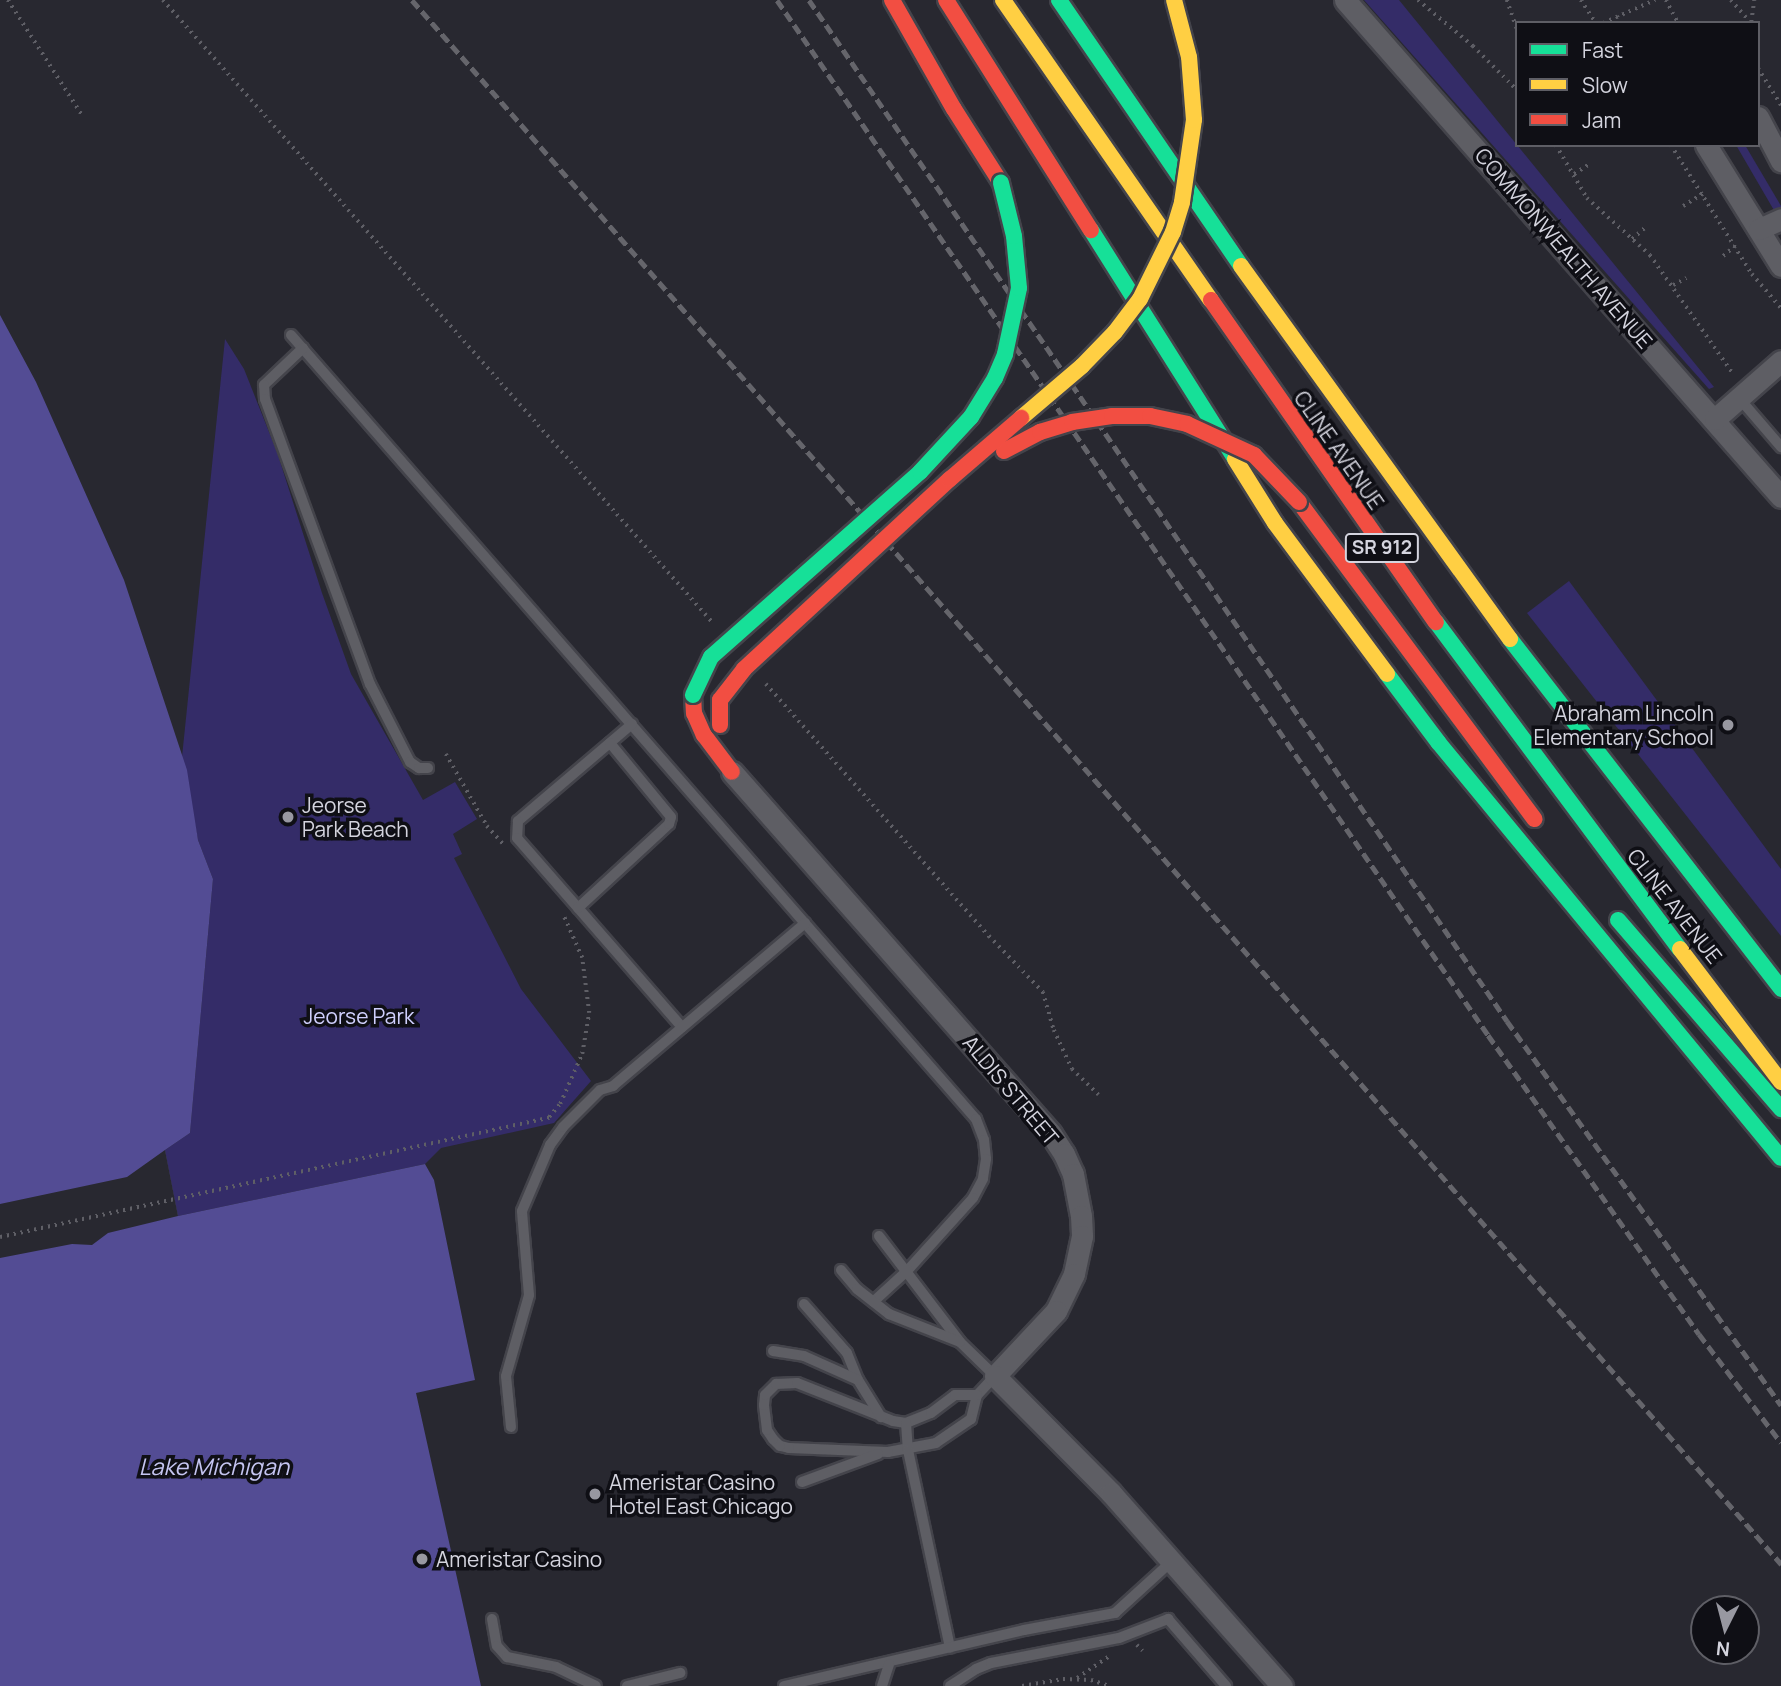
<!DOCTYPE html>
<html>
<head>
<meta charset="utf-8">
<style>
	body { margin:0 }
	#map { position:relative; width:1781px; height:1686px; overflow:hidden; background:#282830; font-family:Manrope,sans-serif }
	div>[style] { position:absolute }
	[style*='--x'] { left:calc(var(--x)*1px); top:calc(var(--y)*1px); width:calc(var(--w)*1px); rotate:calc(var(--a)*1deg) }
	.green>* { inset:0; background:#342c68 }
	.water>* { inset:0; background:#534c94 }
	.pier>* { inset:0; background:#282830 }
	.path>* { height:3.5px; margin-top:-1.75px; transform-origin:0; background:repeating-linear-gradient(90deg,#5f5f66 0 2px,transparent 0 7px) }
	.roads { filter:drop-shadow(2px 0 #44444b) drop-shadow(-2px 0 #44444b) drop-shadow(0 2px #44444b) drop-shadow(0 -2px #44444b) }
	.lane>* { height:10px; margin:-5px; padding:0 5px; transform-origin:5px; border-radius:5px; background:#5e5e64 }
	.street>* { height:21px; margin:-10.5px; padding:0 10.5px; transform-origin:10.5px; border-radius:10.5px; background:#5e5e64 }
	.fast>* { height:16px; margin:-8px; padding:0 8px; transform-origin:8px; border-radius:8px; background:#16e098 }
	.slow>* { height:16px; margin:-8px; padding:0 8px; transform-origin:8px; border-radius:8px; background:#ffcf43 }
	.jam>* { height:16px; margin:-8px; padding:0 8px; transform-origin:8px; border-radius:8px; background:#f24e42 }
	.rail>* { height:5px; margin-top:-2.5px; transform-origin:0; background:repeating-linear-gradient(90deg,#65656b 0 10px,transparent 0 15px) }
	.bridges { filter:drop-shadow(2px 0 #44444b) drop-shadow(-2px 0 #44444b) drop-shadow(0 2px #44444b) drop-shadow(0 -2px #44444b) }
	.fast-bridge>* { height:16px; margin:-8px; padding:0 8px; transform-origin:8px; border-radius:8px; background:#16e098 }
	.slow-bridge>* { height:16px; margin:-8px; padding:0 8px; transform-origin:8px; border-radius:8px; background:#ffcf43 }
	.jam-bridge>* { height:16px; margin:-8px; padding:0 8px; transform-origin:8px; border-radius:8px; background:#f24e42 }
	.dots>* { width:19px; height:19px; translate:-50% -50%; box-sizing:border-box; border:4px solid #0f0f15; border-radius:50% }
	span { translate:-50% -50%; white-space:nowrap; text-align:center; line-height:1.15; -webkit-text-stroke:7px #0f0f15; paint-order:stroke }
	.shield-label span { padding:2px 5px; background:#0f0f15; border:2px solid; border-radius:5px; -webkit-text-stroke-width:0 }
	.shield-label { font-size:19px; color:#d4d4de; font-weight:700 }
	.street-label { font-size:21px; color:#d4d4de }
	.poi-label { font-size:21px; color:#d4d4de }
	.right { translate:-100% -50%; text-align:right }
	.left { translate:0 -50%; text-align:left }
	.park-label { font-size:21px; color:#cfcffc }
	.water-label { font-size:23px; color:#c5c5f1; font-style:italic }
	.legend { position:absolute; left:1515px; top:21px; width:245px; height:126px; box-sizing:border-box; background:#0f0f15; border:2px solid #5e5e65; margin:0; padding:9px 12px; list-style:none; font-size:21px; color:#d4d4de }
	.legend li { display:flex; align-items:center; gap:14px; height:35px }
	.legend b { width:35px; border:2px solid #5e5e65 }
	.north { position:absolute; left:1690px; top:1595px; width:70px; height:70px; box-sizing:border-box; background:#0f0f15; border:2px solid #5e5e65; border-radius:50%; rotate:186deg; font-size:19px; font-weight:700; line-height:28px; text-align:center; color:#d4d4de }
	.north::after { content:''; display:block; margin:auto; width:24px; height:32px; background:#9898a1; clip-path:polygon(50% 0,100% 100%,50% 72%,0 100%) }
</style>
</head>
<body>
<div id="map">
	<div class="green">
		<div style="clip-path:polygon(1364px 0,1399px 0,1714px 387px,1709px 389px)"></div>
		<div style="clip-path:polygon(1736px 145px,1745px 145px,1781px 206px,1781px 214px,1775px 212px)"></div>
		<div style="clip-path:polygon(225px 339px,244px 369px,277px 452px,322px 593px,351px 674px,423px 800px,455px 782px,477px 819px,453px 834px,462px 854px,454px 858px,521px 989px,591px 1081px,554px 1123px,441px 1148px,425px 1164px,178px 1216px,165px 1150px,190px 1133px,213px 879px,198px 840px,182px 757px)"></div>
		<div style="clip-path:polygon(1569px 581px,1781px 869px,1781px 936px,1527px 613px)"></div>
	</div>
	<div class="water">
		<div style="clip-path:polygon(0 315px,36px 382px,124px 580px,187px 770px,198px 840px,213px 879px,190px 1133px,165px 1150px,178px 1216px,425px 1164px,434px 1180px,475px 1380px,416px 1393px,481px 1686px,0 1686px)"></div>
	</div>
	<div class="pier">
		<div style="clip-path:polygon(165px 1150px,178px 1216px,108px 1233px,92px 1245px,72px 1244px,0 1258px,0 1204px,127px 1177px)"></div>
	</div>
	<div class="path">
		<div style="--x:8;--y:0;--w:137;--a:57.2"></div>
		<div style="--x:163;--y:0;--w:831;--a:48.56"></div>
		<div style="--x:1418;--y:0;--w:72;--a:39.9"></div>
		<div style="--x:1473;--y:46;--w:62;--a:45"></div>
		<div style="--x:1507;--y:0;--w:31;--a:71"></div>
		<div style="--x:1581;--y:0;--w:27;--a:57"></div>
		<div style="--x:1666;--y:0;--w:26;--a:62"></div>
		<div style="--x:1731;--y:0;--w:30;--a:49"></div>
		<div style="--x:1617;--y:16;--w:8;--a:60"></div>
		<div style="--x:1751;--y:22;--w:22;--a:-82"></div>
		<div style="--x:1603;--y:23;--w:57;--a:-23.9"></div>
		<div style="--x:1758;--y:68;--w:44;--a:58.1"></div>
		<div style="--x:1556;--y:145;--w:61;--a:59.7"></div>
		<div style="--x:1587;--y:198;--w:85;--a:42.1"></div>
		<div style="--x:1650;--y:255;--w:143;--a:55"></div>
		<div style="--x:1671;--y:145;--w:152;--a:57.9"></div>
		<div style="--x:1752;--y:274;--w:45;--a:49.5"></div>
		<div style="--x:1574;--y:174;--w:17;--a:-33"></div>
		<div style="--x:1683;--y:206;--w:25;--a:-32"></div>
		<div style="--x:1632;--y:239;--w:18;--a:-41"></div>
		<div style="--x:1723;--y:256;--w:16;--a:-40"></div>
		<div style="--x:1673;--y:285;--w:15;--a:-28"></div>
		<div style="--x:766;--y:684;--w:337;--a:48.5"></div>
		<div style="--x:989;--y:936;--w:78;--a:46"></div>
		<div style="--x:1043;--y:992;--w:40;--a:74"></div>
		<div style="--x:1054;--y:1030;--w:43;--a:65.2"></div>
		<div style="--x:1072;--y:1069;--w:37;--a:44"></div>
		<div style="--x:446;--y:754;--w:83;--a:60.3"></div>
		<div style="--x:487;--y:826;--w:25;--a:48"></div>
		<div style="--x:549;--y:1117;--w:17;--a:-50"></div>
		<div style="--x:560;--y:1104;--w:55;--a:-66.3"></div>
		<div style="--x:582;--y:1054;--w:42;--a:-80.3"></div>
		<div style="--x:589;--y:1013;--w:55;--a:-97.3"></div>
		<div style="--x:582;--y:958;--w:47;--a:-113.8"></div>
		<div style="--x:0;--y:1237;--w:565;--a:-12.26"></div>
		<div style="--x:1137;--y:1645;--w:8;--a:45"></div>
		<div style="--x:1077;--y:1678;--w:41;--a:-34.1"></div>
		<div style="--x:1022;--y:1686;--w:42;--a:-9.7"></div>
		<div style="--x:1063;--y:1679;--w:28;--a:2"></div>
		<div style="--x:1091;--y:1680;--w:20;--a:18"></div>
	</div>
	<div class="roads">
		<div class="lane">
			<div style="--x:291;--y:335;--w:1041;--a:48.86"></div>
			<div style="--x:976;--y:1119;--w:22;--a:69"></div>
			<div style="--x:984;--y:1140;--w:19;--a:84"></div>
			<div style="--x:986;--y:1159;--w:20;--a:99"></div>
			<div style="--x:983;--y:1179;--w:21;--a:118"></div>
			<div style="--x:973;--y:1198;--w:97;--a:132.1"></div>
			<div style="--x:908;--y:1270;--w:47;--a:137.6"></div>
			<div style="--x:303;--y:348;--w:54;--a:136.5"></div>
			<div style="--x:264;--y:385;--w:14;--a:86"></div>
			<div style="--x:265;--y:399;--w:304;--a:69.8"></div>
			<div style="--x:370;--y:684;--w:88;--a:62.9"></div>
			<div style="--x:410;--y:762;--w:11;--a:34"></div>
			<div style="--x:419;--y:768;--w:9;--a:0"></div>
			<div style="--x:1739;--y:398;--w:65;--a:49.4"></div>
			<div style="--x:632;--y:724;--w:150;--a:139.6"></div>
			<div style="--x:518;--y:821;--w:17;--a:93"></div>
			<div style="--x:517;--y:838;--w:251;--a:48.9"></div>
			<div style="--x:578;--y:908;--w:124;--a:-42.7"></div>
			<div style="--x:669;--y:824;--w:7;--a:-74"></div>
			<div style="--x:671;--y:817;--w:96;--a:-129.5"></div>
			<div style="--x:879;--y:1236;--w:133;--a:52.6"></div>
			<div style="--x:960;--y:1342;--w:49;--a:44.2"></div>
			<div style="--x:995;--y:1376;--w:26;--a:133"></div>
			<div style="--x:977;--y:1395;--w:25;--a:104"></div>
			<div style="--x:971;--y:1419;--w:42;--a:145.6"></div>
			<div style="--x:936;--y:1443;--w:49;--a:169.4"></div>
			<div style="--x:888;--y:1452;--w:99;--a:-177.7"></div>
			<div style="--x:789;--y:1448;--w:9;--a:-167"></div>
			<div style="--x:780;--y:1446;--w:10;--a:-135"></div>
			<div style="--x:773;--y:1439;--w:11;--a:-124"></div>
			<div style="--x:767;--y:1430;--w:25;--a:-97"></div>
			<div style="--x:764;--y:1405;--w:10;--a:-84"></div>
			<div style="--x:765;--y:1395;--w:16;--a:-45"></div>
			<div style="--x:776;--y:1384;--w:21;--a:-3"></div>
			<div style="--x:797;--y:1383;--w:103;--a:21.6"></div>
			<div style="--x:893;--y:1421;--w:13;--a:9"></div>
			<div style="--x:906;--y:1423;--w:27;--a:-22"></div>
			<div style="--x:931;--y:1413;--w:30;--a:-37"></div>
			<div style="--x:955;--y:1395;--w:22;--a:0"></div>
			<div style="--x:841;--y:1270;--w:25;--a:50"></div>
			<div style="--x:857;--y:1289;--w:41;--a:38"></div>
			<div style="--x:889;--y:1314;--w:76;--a:21.5"></div>
			<div style="--x:804;--y:1304;--w:65;--a:48.7"></div>
			<div style="--x:847;--y:1353;--w:29;--a:68"></div>
			<div style="--x:858;--y:1380;--w:44;--a:58.1"></div>
			<div style="--x:773;--y:1351;--w:31;--a:9"></div>
			<div style="--x:804;--y:1356;--w:59;--a:24"></div>
			<div style="--x:906;--y:1423;--w:27;--a:86"></div>
			<div style="--x:908;--y:1450;--w:202;--a:78"></div>
			<div style="--x:511;--y:1427;--w:51;--a:-95.6"></div>
			<div style="--x:506;--y:1376;--w:84;--a:-74.1"></div>
			<div style="--x:529;--y:1295;--w:84;--a:-94.8"></div>
			<div style="--x:522;--y:1211;--w:72;--a:-67"></div>
			<div style="--x:550;--y:1145;--w:22;--a:-54"></div>
			<div style="--x:563;--y:1127;--w:52;--a:-45"></div>
			<div style="--x:600;--y:1090;--w:14;--a:-17"></div>
			<div style="--x:613;--y:1086;--w:252;--a:-40.3"></div>
			<div style="--x:802;--y:1482;--w:81;--a:-20.2"></div>
			<div style="--x:492;--y:1619;--w:27;--a:80"></div>
			<div style="--x:497;--y:1646;--w:15;--a:48"></div>
			<div style="--x:507;--y:1657;--w:50;--a:11.5"></div>
			<div style="--x:556;--y:1667;--w:44;--a:25.4"></div>
			<div style="--x:627;--y:1686;--w:55;--a:-13.8"></div>
			<div style="--x:784;--y:1686;--w:246;--a:-13.1"></div>
			<div style="--x:1024;--y:1630;--w:93;--a:-10.6"></div>
			<div style="--x:1115;--y:1613;--w:77;--a:-42.4"></div>
			<div style="--x:882;--y:1686;--w:23;--a:-72"></div>
			<div style="--x:950;--y:1686;--w:31;--a:-33"></div>
			<div style="--x:976;--y:1669;--w:16;--a:-22"></div>
			<div style="--x:991;--y:1663;--w:130;--a:-11.1"></div>
			<div style="--x:1119;--y:1638;--w:53;--a:-21.2"></div>
			<div style="--x:1168;--y:1619;--w:89;--a:49.1"></div>
		</div>
		<div class="street">
			<div style="--x:1345;--y:0;--w:661;--a:48.74"></div>
			<div style="--x:1758;--y:117;--w:50;--a:62.4"></div>
			<div style="--x:1706;--y:145;--w:142;--a:58.2"></div>
			<div style="--x:1759;--y:229;--w:24;--a:-24"></div>
			<div style="--x:1715;--y:419;--w:88;--a:-41.3"></div>
			<div style="--x:732;--y:772;--w:482;--a:48.6"></div>
			<div style="--x:1051;--y:1134;--w:24;--a:57"></div>
			<div style="--x:1064;--y:1154;--w:22;--a:66"></div>
			<div style="--x:1073;--y:1174;--w:43;--a:79.2"></div>
			<div style="--x:1081;--y:1216;--w:20;--a:87"></div>
			<div style="--x:1082;--y:1236;--w:39;--a:102"></div>
			<div style="--x:1074;--y:1274;--w:41;--a:115.9"></div>
			<div style="--x:1056;--y:1311;--w:89;--a:133.2"></div>
			<div style="--x:995;--y:1376;--w:165;--a:45.2"></div>
			<div style="--x:1111;--y:1493;--w:258;--a:48.5"></div>
		</div>
		<div class="fast">
			<div style="--x:1059;--y:0;--w:322;--a:55.6"></div>
			<div style="--x:1091;--y:230;--w:271;--a:57.8"></div>
			<div style="--x:1436;--y:622;--w:408;--a:53.3"></div>
			<div style="--x:1510;--y:639;--w:443;--a:52.2"></div>
			<div style="--x:1387;--y:674;--w:85;--a:53.1"></div>
			<div style="--x:1438;--y:742;--w:539;--a:50.49"></div>
			<div style="--x:1618;--y:920;--w:250;--a:49.2"></div>
		</div>
		<div class="slow">
			<div style="--x:1003;--y:0;--w:365;--a:55.3"></div>
			<div style="--x:1241;--y:266;--w:460;--a:54.2"></div>
			<div style="--x:1235;--y:459;--w:75;--a:58"></div>
			<div style="--x:1275;--y:523;--w:188;--a:53.4"></div>
			<div style="--x:1680;--y:949;--w:167;--a:52.8"></div>
		</div>
		<div class="jam">
			<div style="--x:892;--y:0;--w:125;--a:60.4"></div>
			<div style="--x:954;--y:109;--w:88;--a:57.6"></div>
			<div style="--x:946;--y:0;--w:272;--a:57.8"></div>
			<div style="--x:1211;--y:300;--w:393;--a:55.1"></div>
			<div style="--x:1299;--y:502;--w:395;--a:53.4"></div>
			<div style="--x:693;--y:695;--w:18;--a:87"></div>
			<div style="--x:694;--y:713;--w:24;--a:66"></div>
			<div style="--x:704;--y:735;--w:46;--a:52.9"></div>
		</div>
	</div>
	<div class="rail">
		<div style="--x:412;--y:0;--w:2079;--a:48.8"></div>
		<div style="--x:777;--y:0;--w:1256;--a:55.51"></div>
		<div style="--x:1488;--y:1035;--w:366;--a:54.8"></div>
		<div style="--x:1699;--y:1334;--w:136;--a:53"></div>
		<div style="--x:809;--y:0;--w:1237;--a:55.64"></div>
		<div style="--x:1507;--y:1021;--w:472;--a:54.5"></div>
	</div>
	<div class="bridges">
		<div class="fast-bridge">
			<div style="--x:693;--y:695;--w:42;--a:-64.7"></div>
			<div style="--x:711;--y:657;--w:279;--a:-41.5"></div>
			<div style="--x:920;--y:472;--w:75;--a:-47.2"></div>
			<div style="--x:971;--y:417;--w:46;--a:-58.4"></div>
			<div style="--x:995;--y:378;--w:26;--a:-67"></div>
			<div style="--x:1005;--y:354;--w:67;--a:-78"></div>
			<div style="--x:1019;--y:288;--w:52;--a:-95.5"></div>
			<div style="--x:1014;--y:236;--w:55;--a:-103.8"></div>
		</div>
		<div class="slow-bridge">
			<div style="--x:1021;--y:418;--w:80;--a:-40.4"></div>
			<div style="--x:1082;--y:366;--w:47;--a:-45.9"></div>
			<div style="--x:1115;--y:332;--w:41;--a:-52.9"></div>
			<div style="--x:1140;--y:299;--w:75;--a:-63.8"></div>
			<div style="--x:1173;--y:232;--w:31;--a:-73"></div>
			<div style="--x:1182;--y:202;--w:83;--a:-81.7"></div>
			<div style="--x:1194;--y:120;--w:63;--a:-94.5"></div>
			<div style="--x:1189;--y:57;--w:59;--a:-104.7"></div>
		</div>
		<div class="jam-bridge">
			<div style="--x:1004;--y:451;--w:41;--a:-27.8"></div>
			<div style="--x:1040;--y:432;--w:34;--a:-17"></div>
			<div style="--x:1072;--y:422;--w:40;--a:-8.5"></div>
			<div style="--x:1112;--y:416;--w:38;--a:0"></div>
			<div style="--x:1150;--y:416;--w:38;--a:12"></div>
			<div style="--x:1187;--y:424;--w:74;--a:24.8"></div>
			<div style="--x:1254;--y:455;--w:65;--a:46.2"></div>
			<div style="--x:720;--y:725;--w:25;--a:-90"></div>
			<div style="--x:720;--y:700;--w:39;--a:-52"></div>
			<div style="--x:744;--y:669;--w:280;--a:-42.7"></div>
			<div style="--x:950;--y:479;--w:94;--a:-40.7"></div>
		</div>
	</div>
	<div class="dots">
		<div style="left:1728px;top:725px;background:#9898a1"></div>
		<div style="left:288px;top:817px;background:#9898a1"></div>
		<div style="left:595px;top:1494px;background:#9898a1"></div>
		<div style="left:422px;top:1559px;background:#9898a1"></div>
	</div>
	<div class="shield-label">
		<span style="left:1382px;top:548px">SR 912</span>
	</div>
	<div class="street-label">
		<span style="left:1564px;top:248px;rotate:49deg">COMMONWEALTH AVENUE</span>
		<span style="left:1339px;top:450px;rotate:55deg">CLINE AVENUE</span>
		<span style="left:1675px;top:906px;rotate:52deg">CLINE AVENUE</span>
		<span style="left:1011px;top:1090px;rotate:50deg">ALDIS STREET</span>
	</div>
	<div class="poi-label">
		<span class="right" style="left:1714px;top:725px">Abraham Lincoln<br>Elementary School</span>
		<span class="left" style="left:302px;top:817px">Jeorse<br>Park Beach</span>
		<span class="left" style="left:609px;top:1494px">Ameristar Casino<br>Hotel East Chicago</span>
		<span class="left" style="left:436px;top:1559px">Ameristar Casino</span>
	</div>
	<div class="park-label">
		<span style="left:359px;top:1016px">Jeorse Park</span>
	</div>
	<div class="water-label">
		<span style="left:214px;top:1466px">Lake Michigan</span>
	</div>
	<ul class="legend">
	<li><b style="height:9px;background:#16e098"></b>Fast</li>
	<li><b style="height:9px;background:#ffcf43"></b>Slow</li>
	<li><b style="height:9px;background:#f24e42"></b>Jam</li>
	</ul>
	<div class="north">N</div>
</div>
</body>
</html>
